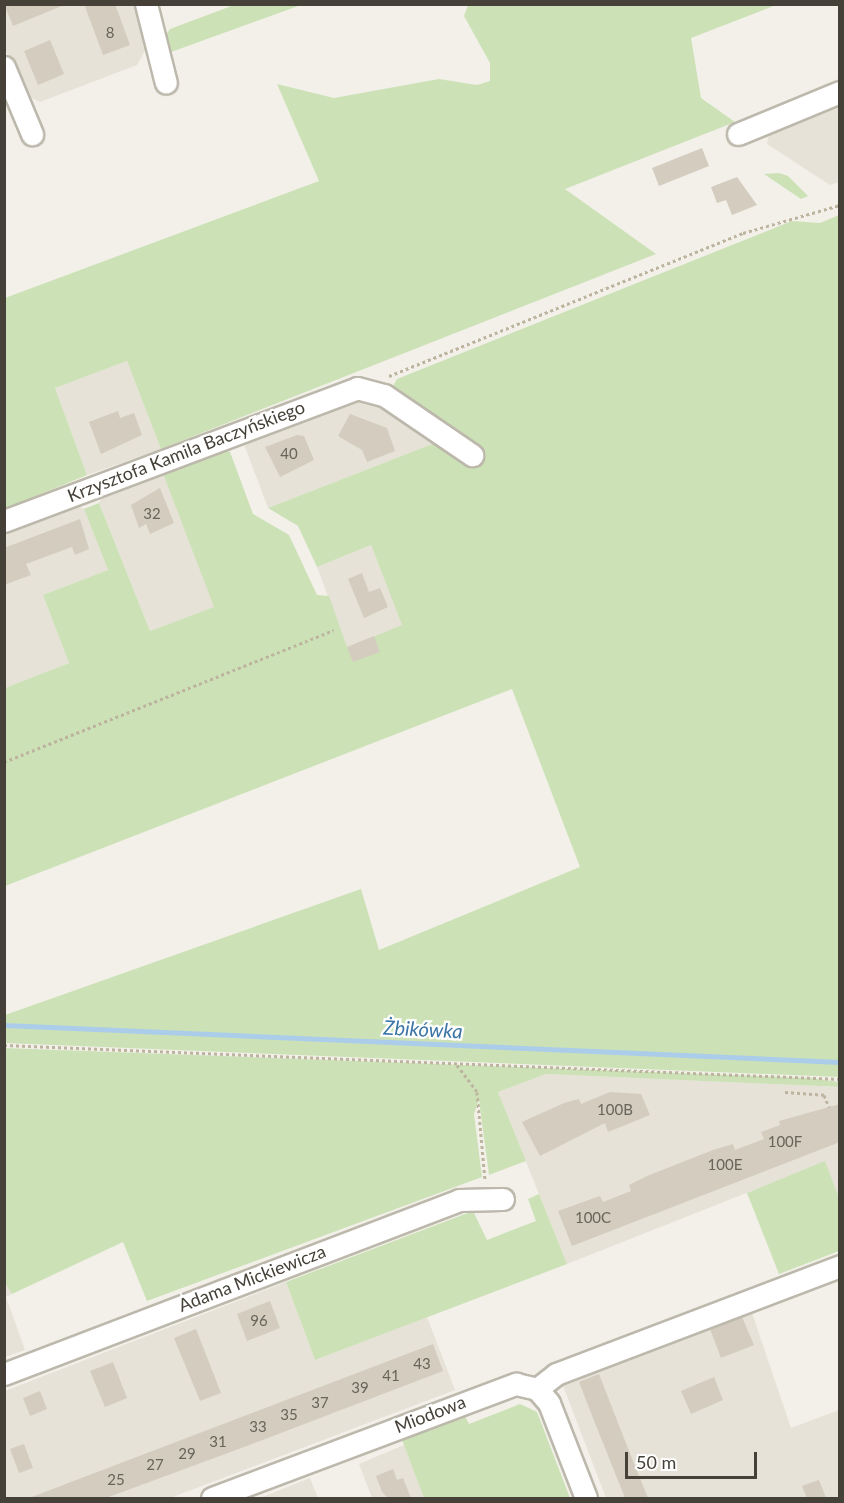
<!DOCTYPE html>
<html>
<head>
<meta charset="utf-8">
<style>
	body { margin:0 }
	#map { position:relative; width:844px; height:1503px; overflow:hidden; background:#f2f0e9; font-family:Lato,sans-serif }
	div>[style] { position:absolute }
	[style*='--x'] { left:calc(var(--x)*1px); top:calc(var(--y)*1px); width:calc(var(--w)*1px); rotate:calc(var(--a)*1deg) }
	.residential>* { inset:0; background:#e6e2d7 }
	.green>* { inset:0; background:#cce2b6 }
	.stream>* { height:5px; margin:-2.5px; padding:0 2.5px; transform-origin:2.5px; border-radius:2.5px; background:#abcde9 }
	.building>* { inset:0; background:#d3ccbf }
	.path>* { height:3px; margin-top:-1.5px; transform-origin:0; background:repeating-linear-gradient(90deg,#bdb49f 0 3px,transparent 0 6px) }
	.roads { filter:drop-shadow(2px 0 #bdb8ac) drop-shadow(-2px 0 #bdb8ac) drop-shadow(0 2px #bdb8ac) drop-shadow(0 -2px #bdb8ac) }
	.minor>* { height:21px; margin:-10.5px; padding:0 10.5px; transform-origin:10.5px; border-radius:10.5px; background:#fff }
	span { translate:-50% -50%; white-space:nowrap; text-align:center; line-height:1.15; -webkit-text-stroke:4.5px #fff; paint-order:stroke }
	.number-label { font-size:15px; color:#68645a }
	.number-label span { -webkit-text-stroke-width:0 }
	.street-label { font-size:18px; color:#454138 }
	.water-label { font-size:20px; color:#3c74a6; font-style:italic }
	.frame { position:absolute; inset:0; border:6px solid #454138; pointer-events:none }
	.scale { position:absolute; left:625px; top:1452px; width:132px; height:27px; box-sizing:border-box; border:3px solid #454138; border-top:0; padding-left:8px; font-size:18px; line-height:21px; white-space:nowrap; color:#454138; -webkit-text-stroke:4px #fff; paint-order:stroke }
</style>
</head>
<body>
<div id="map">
	<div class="residential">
		<div style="clip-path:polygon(5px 4px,138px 5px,147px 47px,137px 65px,40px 102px,23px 94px,5px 48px)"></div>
		<div style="clip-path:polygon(839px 105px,839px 182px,830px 185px,767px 144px,769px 132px)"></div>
		<div style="clip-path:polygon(127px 361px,161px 449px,87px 475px,55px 388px)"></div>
		<div style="clip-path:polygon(351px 397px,374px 400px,435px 443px,268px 508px,245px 447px,249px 436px)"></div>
		<div style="clip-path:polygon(162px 471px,215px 607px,150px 631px,99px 503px,104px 492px)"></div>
		<div style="clip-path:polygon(73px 504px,84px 509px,108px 570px,43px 595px,69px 663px,5px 688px,5px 531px)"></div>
		<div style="clip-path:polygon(371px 545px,403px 626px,347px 647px,317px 567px)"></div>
		<div style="clip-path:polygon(546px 1074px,839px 1087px,839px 1198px,825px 1162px,567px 1264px,498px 1092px)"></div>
		<div style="clip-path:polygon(6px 1280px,12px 1294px,6px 1297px,25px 1350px,5px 1357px,4px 1281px)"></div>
		<div style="clip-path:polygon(286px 1282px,315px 1360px,427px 1317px,455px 1390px,170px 1498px,5px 1498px,5px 1391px)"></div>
		<div style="clip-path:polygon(750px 1307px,791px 1428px,839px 1410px,839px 1498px,606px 1498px,560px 1378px)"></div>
		<div style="clip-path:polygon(404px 1445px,424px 1498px,372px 1498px,359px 1464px)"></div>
		<div style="clip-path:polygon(310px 1478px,318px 1498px,258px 1498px,265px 1496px)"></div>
	</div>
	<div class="green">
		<div style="clip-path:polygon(234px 5px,301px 5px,171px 52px,166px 35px,170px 29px)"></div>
		<div style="clip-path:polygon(468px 5px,776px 5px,691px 38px,701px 98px,735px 122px,565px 189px,656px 254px,161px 449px,127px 361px,55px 388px,87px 475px,5px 509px,5px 298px,319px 181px,277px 84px,334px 98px,439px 79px,477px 85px,490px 81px,490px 63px,464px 16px)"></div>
		<div style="clip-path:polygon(779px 173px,788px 176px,808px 196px,801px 199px,764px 174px)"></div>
		<div style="clip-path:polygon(839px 215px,839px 1077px,5px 1043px,5px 1015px,361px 889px,379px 950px,580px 867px,512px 689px,5px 886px,5px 688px,69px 663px,43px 595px,108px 570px,84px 509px,99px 503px,150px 631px,214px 607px,162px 471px,220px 448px,230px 452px,253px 514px,289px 535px,317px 595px,329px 596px,347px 647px,373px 637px,402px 625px,371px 545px,317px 567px,298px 526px,268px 508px,435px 443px,466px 464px,475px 452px,390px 391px,397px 379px,792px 221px,820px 223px)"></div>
		<div style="clip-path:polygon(5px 1048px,811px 1078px,839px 1082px,840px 1087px,546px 1074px,498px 1092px,526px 1161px,489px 1175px,479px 1100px,474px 1114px,482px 1177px,147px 1301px,123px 1242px,12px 1294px,4px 1281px)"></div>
		<div style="clip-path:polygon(825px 1161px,839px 1198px,839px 1251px,779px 1274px,747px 1193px)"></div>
		<div style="clip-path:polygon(539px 1194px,567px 1264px,315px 1360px,286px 1282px,473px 1211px,487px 1240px,536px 1221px,528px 1199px)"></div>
		<div style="clip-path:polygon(520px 1404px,537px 1412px,570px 1498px,424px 1498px,402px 1440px,464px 1414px,469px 1424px)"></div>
	</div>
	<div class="stream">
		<div style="--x:4;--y:1025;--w:837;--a:2.53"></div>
	</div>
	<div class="building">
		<div style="clip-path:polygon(4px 4px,64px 4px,64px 5px,13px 26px)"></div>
		<div style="clip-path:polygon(84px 4px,115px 4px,130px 45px,103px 55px)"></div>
		<div style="clip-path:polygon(50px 40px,64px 74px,38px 85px,24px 51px)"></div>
		<div style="clip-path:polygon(702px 148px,709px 166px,659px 186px,652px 168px)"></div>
		<div style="clip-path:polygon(737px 177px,757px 205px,732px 215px,726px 200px,717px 203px,711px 187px)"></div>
		<div style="clip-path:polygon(118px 411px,120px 418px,134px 413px,142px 435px,101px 454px,89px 422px)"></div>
		<div style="clip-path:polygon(350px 414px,387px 428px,395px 451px,367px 462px,362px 450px,338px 436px)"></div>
		<div style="clip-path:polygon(297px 435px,304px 436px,314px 460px,280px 477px,265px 447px)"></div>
		<div style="clip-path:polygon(160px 488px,174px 523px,150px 534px,146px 524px,139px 528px,131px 505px)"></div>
		<div style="clip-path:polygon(80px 519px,89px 549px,75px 555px,72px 547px,26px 564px,31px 575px,4px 585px,4px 548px)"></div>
		<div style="clip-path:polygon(362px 573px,369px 592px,380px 588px,388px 607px,364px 618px,348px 579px)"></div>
		<div style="clip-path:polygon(374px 636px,380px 652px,353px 662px,347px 647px)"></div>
		<div style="clip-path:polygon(610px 1092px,641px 1094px,650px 1115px,608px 1132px,605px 1123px,540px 1156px,522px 1122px,564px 1103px,579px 1099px,581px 1104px)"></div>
		<div style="clip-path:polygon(840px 1104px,840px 1142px,572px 1246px,558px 1211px,600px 1196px,603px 1202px,631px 1191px,629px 1185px,647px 1176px,713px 1150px,733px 1144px,735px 1150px,764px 1139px,761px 1132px,780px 1125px,779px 1121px)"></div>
		<div style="clip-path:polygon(270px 1301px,280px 1328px,247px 1341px,237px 1314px)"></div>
		<div style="clip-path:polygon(742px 1317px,754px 1345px,721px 1358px,710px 1329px)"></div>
		<div style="clip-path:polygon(196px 1329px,221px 1393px,200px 1401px,174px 1338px)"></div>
		<div style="clip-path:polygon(433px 1344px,443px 1371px,244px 1447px,106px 1498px,29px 1498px)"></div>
		<div style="clip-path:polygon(113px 1362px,127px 1398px,105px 1407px,90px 1371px)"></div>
		<div style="clip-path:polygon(599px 1374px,629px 1451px,648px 1498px,625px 1498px,591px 1413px,579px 1382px)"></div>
		<div style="clip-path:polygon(714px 1377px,723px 1400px,691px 1414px,681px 1391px)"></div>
		<div style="clip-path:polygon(40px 1391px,47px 1409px,30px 1416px,23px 1398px)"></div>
		<div style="clip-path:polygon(24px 1444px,33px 1468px,19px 1473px,10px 1449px)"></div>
		<div style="clip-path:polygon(393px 1469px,397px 1480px,403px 1478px,411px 1498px,388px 1498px,382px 1492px,376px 1476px)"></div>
		<div style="clip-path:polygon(819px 1480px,826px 1498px,807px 1498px,802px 1486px)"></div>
	</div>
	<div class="path">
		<div style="--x:389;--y:376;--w:382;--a:-22"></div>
		<div style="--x:743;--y:233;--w:101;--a:-16.1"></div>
		<div style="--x:4;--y:762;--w:355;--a:-21.8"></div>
		<div style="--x:4;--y:1045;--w:837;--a:2.33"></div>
		<div style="--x:457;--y:1065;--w:34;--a:53"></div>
		<div style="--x:477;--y:1092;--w:88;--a:84.8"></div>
		<div style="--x:785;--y:1092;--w:39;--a:4"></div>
		<div style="--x:824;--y:1095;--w:13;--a:67"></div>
	</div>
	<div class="roads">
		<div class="minor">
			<div style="--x:146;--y:4;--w:81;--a:75.8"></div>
			<div style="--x:4;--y:67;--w:73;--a:67.3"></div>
			<div style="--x:738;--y:134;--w:110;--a:-22.4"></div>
			<div style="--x:4;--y:521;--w:377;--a:-20.6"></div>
			<div style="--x:357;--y:388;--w:28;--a:15"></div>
			<div style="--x:384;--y:395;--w:107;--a:34.3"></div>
			<div style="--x:4;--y:1374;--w:487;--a:-20.9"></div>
			<div style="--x:459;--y:1200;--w:44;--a:-1.3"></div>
			<div style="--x:537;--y:1389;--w:24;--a:-38"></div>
			<div style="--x:556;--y:1374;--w:304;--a:-20.8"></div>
			<div style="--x:212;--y:1498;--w:325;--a:-20.6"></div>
			<div style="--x:516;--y:1384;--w:22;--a:13"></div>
			<div style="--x:537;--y:1389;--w:18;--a:49"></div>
			<div style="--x:549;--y:1403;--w:102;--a:68.7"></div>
		</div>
	</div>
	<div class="number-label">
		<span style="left:110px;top:33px">8</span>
		<span style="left:289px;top:454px">40</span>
		<span style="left:152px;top:514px">32</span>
		<span style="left:615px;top:1110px">100B</span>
		<span style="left:785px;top:1142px">100F</span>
		<span style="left:725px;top:1165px">100E</span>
		<span style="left:593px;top:1218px">100C</span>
		<span style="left:259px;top:1321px">96</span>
		<span style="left:422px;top:1364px">43</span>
		<span style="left:391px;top:1376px">41</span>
		<span style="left:360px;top:1388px">39</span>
		<span style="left:320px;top:1403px">37</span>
		<span style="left:289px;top:1415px">35</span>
		<span style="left:258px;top:1427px">33</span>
		<span style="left:218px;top:1442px">31</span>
		<span style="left:187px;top:1454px">29</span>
		<span style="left:155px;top:1465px">27</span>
		<span style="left:116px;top:1480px">25</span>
	</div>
	<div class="street-label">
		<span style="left:186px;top:451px;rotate:-21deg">Krzysztofa Kamila Baczyńskiego</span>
		<span style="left:252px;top:1278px;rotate:-21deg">Adama Mickiewicza</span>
		<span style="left:430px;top:1414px;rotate:-21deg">Miodowa</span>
	</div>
	<div class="water-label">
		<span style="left:423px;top:1029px;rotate:3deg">Żbikówka</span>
	</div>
	<div class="frame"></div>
	<div class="scale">50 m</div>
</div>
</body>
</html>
